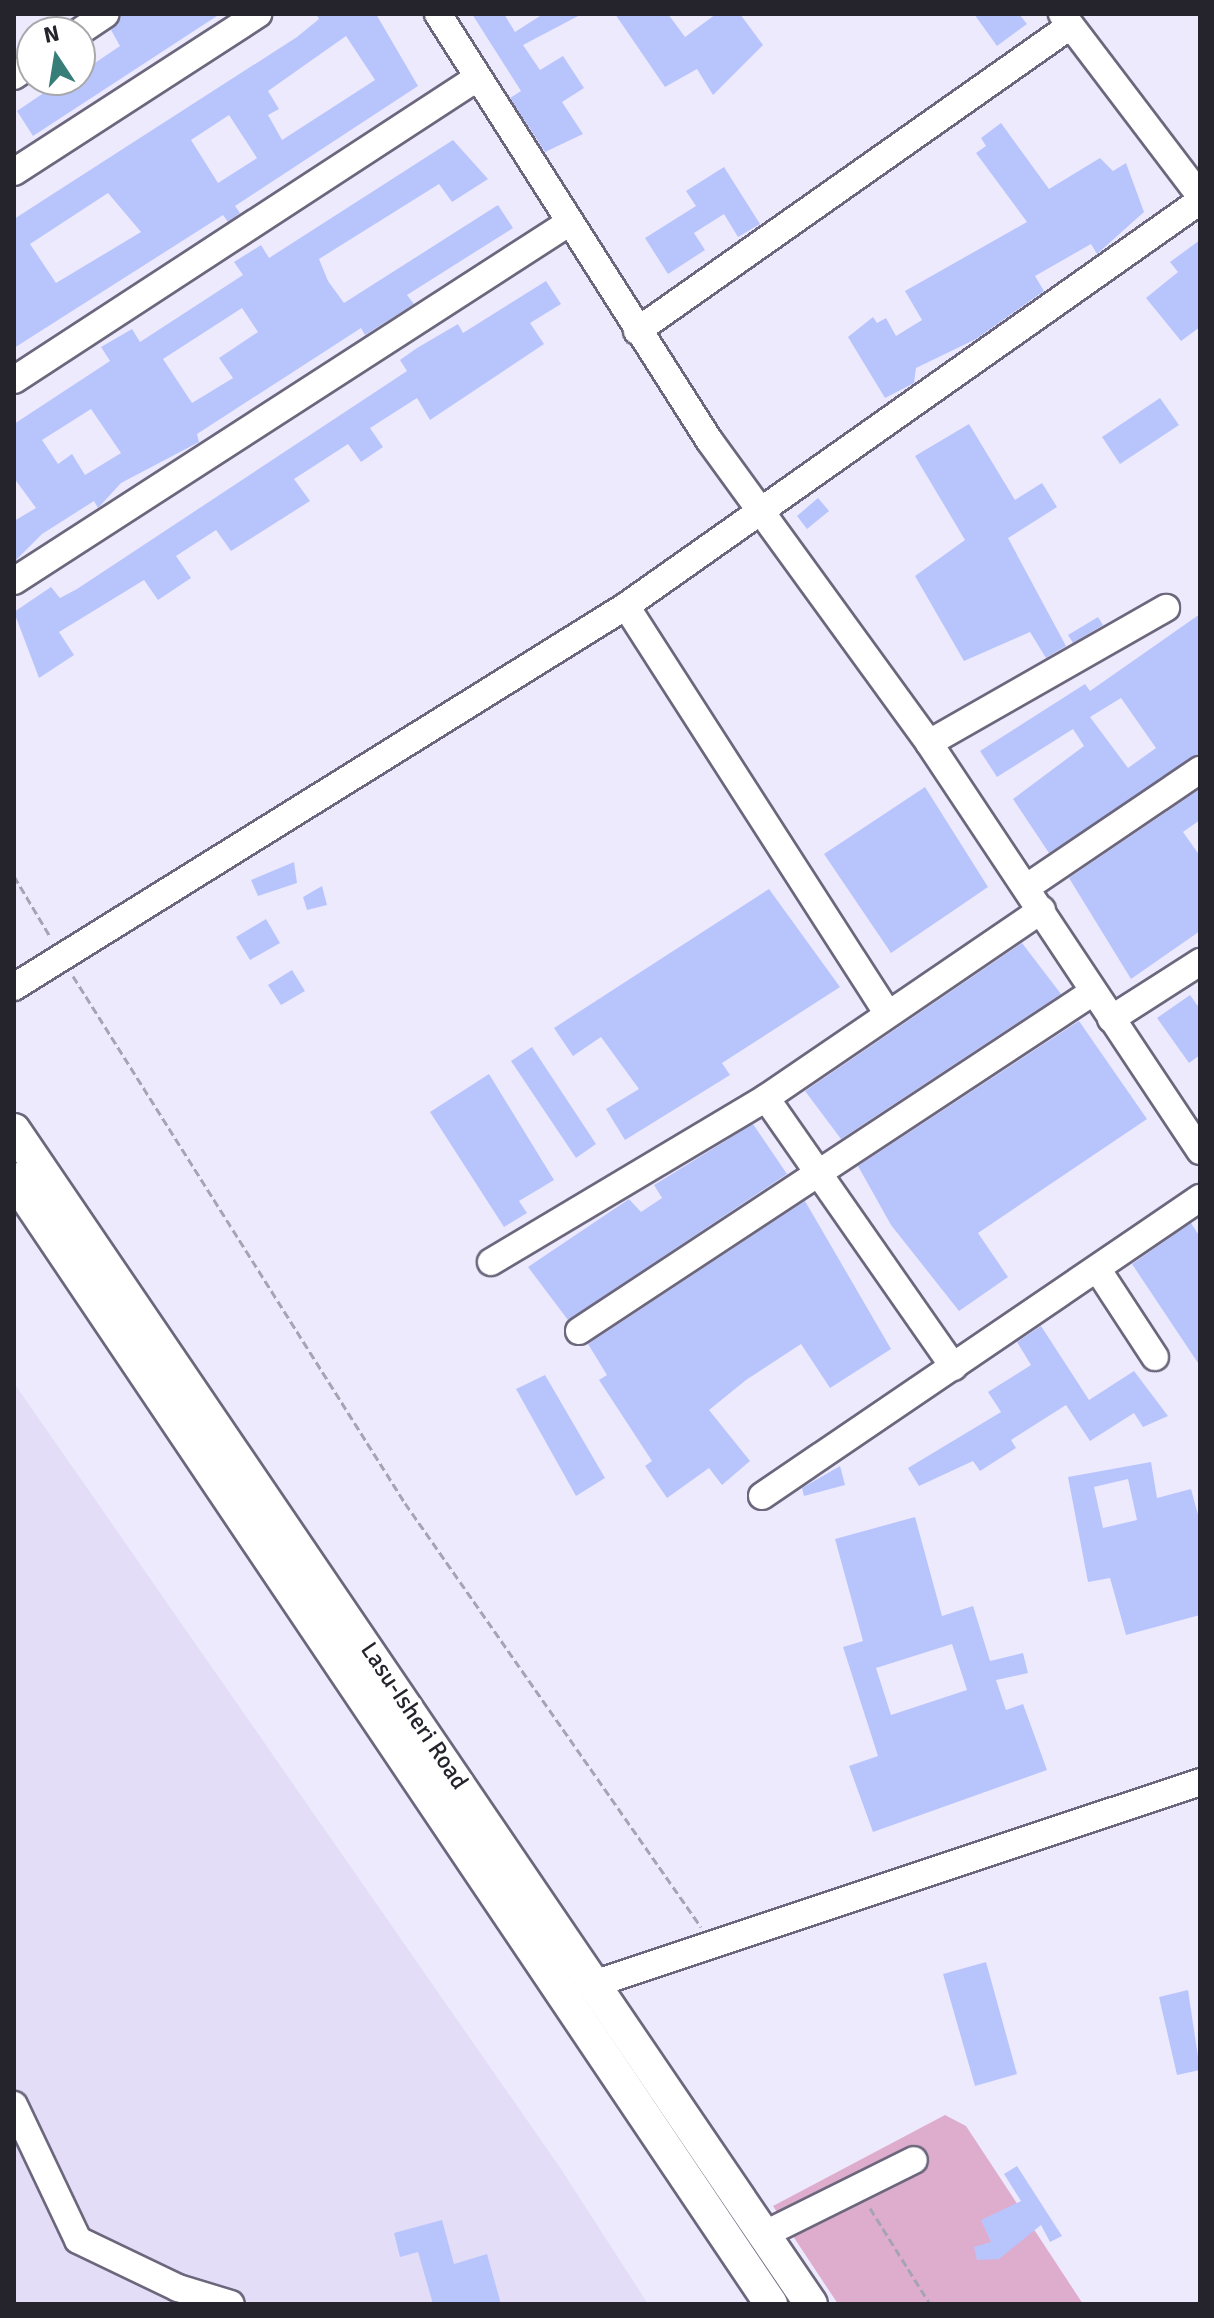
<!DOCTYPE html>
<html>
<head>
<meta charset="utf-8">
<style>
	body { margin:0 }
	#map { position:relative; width:1214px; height:2318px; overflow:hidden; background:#eeeafe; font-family:Signika,sans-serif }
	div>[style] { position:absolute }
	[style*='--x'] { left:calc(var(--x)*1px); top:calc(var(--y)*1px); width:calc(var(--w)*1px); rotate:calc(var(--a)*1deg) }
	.built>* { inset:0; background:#e3ddf7 }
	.green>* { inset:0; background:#deadcd }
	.building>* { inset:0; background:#b8c5fd }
	.path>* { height:3px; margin-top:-1.5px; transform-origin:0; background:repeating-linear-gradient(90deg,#a6a3b3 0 8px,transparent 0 12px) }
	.roads { filter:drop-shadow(2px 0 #6c677c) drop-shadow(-2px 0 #6c677c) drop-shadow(0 2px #6c677c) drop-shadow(0 -2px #6c677c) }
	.minor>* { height:26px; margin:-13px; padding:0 13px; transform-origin:13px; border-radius:13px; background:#fff }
	.major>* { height:32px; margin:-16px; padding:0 16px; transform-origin:16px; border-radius:16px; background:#fff }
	span { translate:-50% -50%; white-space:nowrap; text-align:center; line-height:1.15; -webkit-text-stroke:8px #fff; paint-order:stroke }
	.street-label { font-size:24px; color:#25232c }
	.frame { position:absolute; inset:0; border:16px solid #25232c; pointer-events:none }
	.north { position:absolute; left:16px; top:16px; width:80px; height:80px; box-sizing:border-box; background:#fff; border:2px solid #a8a7ab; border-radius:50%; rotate:348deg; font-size:22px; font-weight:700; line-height:32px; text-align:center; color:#25232c }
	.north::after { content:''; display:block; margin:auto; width:28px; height:36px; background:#377e78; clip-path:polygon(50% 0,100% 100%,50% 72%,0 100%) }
</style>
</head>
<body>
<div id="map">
	<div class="built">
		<div style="clip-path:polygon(14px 1383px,561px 2169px,648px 2304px,14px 2304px)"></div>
	</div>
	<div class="green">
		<div style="clip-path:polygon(945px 2115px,966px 2126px,1083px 2304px,838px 2304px,773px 2206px)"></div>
	</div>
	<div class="building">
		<div style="clip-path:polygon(123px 14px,220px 14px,33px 136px,17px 111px,63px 80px,80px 80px,80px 73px,120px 46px,111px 30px)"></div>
		<div style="clip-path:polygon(evenodd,316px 14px,376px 14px,418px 86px,235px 206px,240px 213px,228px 222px,223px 215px,14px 348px,14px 219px,297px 37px,319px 19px,316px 14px,346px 36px,375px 80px,282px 140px,268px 115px,279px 109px,268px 91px,346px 36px,316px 14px,229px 115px,257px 158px,218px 183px,191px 140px,229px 115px,316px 14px,108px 193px,141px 232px,56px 283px,30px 244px,108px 193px)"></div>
		<div style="clip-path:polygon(472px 14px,504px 14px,515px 32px,543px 14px,582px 14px,523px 45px,540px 70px,563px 56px,584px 88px,562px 102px,583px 134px,545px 152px,510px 98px,521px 91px)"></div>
		<div style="clip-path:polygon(615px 14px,668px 14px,685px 37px,716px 14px,740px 14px,763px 45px,713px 95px,697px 69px,665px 87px)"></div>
		<div style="clip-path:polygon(974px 14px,1019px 14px,1027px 24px,997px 46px)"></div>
		<div style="clip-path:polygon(1001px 123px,1049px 189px,1100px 158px,1113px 171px,1126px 163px,1144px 212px,1097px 254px,1091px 244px,1035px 276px,1044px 291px,976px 339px,916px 368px,914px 383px,885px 398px,848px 337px,873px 317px,877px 323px,886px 318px,896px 336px,922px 320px,905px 291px,1027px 222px,976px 153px,986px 146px,981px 138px)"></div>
		<div style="clip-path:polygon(evenodd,453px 140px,488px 179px,452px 202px,439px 184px,319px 259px,328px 281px,344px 303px,498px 205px,513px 228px,407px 295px,414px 304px,365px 335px,361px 328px,197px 434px,199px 442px,121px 483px,98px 508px,94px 501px,42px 534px,14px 562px,14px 521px,36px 508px,14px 478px,14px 424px,110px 361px,101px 347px,132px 329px,140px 342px,243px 275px,234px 262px,261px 245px,269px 258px,453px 140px,242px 308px,258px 332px,219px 358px,233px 378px,192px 403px,163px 359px,242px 308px,453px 140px,91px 409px,121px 453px,85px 475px,72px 454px,58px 464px,42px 440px,91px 409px)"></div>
		<div style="clip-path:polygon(724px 167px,760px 224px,738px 237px,724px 214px,694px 233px,705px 250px,668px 274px,645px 238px,696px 206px,686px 191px)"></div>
		<div style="clip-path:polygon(1200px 240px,1200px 327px,1181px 341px,1146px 298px,1178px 272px,1170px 262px)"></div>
		<div style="clip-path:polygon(546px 281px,561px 304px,530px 323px,544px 344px,430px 420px,417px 398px,370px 428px,383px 447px,361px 462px,348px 444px,294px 479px,310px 501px,231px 551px,216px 530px,176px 556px,191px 578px,158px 600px,144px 580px,59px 632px,74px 655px,39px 678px,14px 612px,51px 587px,60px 598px,77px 589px,407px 371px,400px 360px,417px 348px,458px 324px,463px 333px)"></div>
		<div style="clip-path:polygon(1160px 398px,1179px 425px,1120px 464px,1102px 437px)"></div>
		<div style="clip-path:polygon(969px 424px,1015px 500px,1042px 483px,1057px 507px,1008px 538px,1066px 646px,1046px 658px,1030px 632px,964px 661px,915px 576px,965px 540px,915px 456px)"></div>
		<div style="clip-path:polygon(818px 498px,829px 511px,807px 529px,797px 516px)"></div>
		<div style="clip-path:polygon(evenodd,1200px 614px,1200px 754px,1049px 853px,1013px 799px,1084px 746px,1073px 729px,997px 777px,980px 751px,1085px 684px,1090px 691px,1200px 614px,1121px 698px,1156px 748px,1128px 768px,1090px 717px,1121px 698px)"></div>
		<div style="clip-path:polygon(1098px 617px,1103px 625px,1073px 643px,1068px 635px)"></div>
		<div style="clip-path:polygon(925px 787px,988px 887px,891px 953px,824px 854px)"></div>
		<div style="clip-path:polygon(1200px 789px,1200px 820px,1183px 832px,1200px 856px,1200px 931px,1131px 979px,1069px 878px)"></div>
		<div style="clip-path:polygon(294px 862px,297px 883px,258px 896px,251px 880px)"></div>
		<div style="clip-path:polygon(322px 886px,327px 905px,307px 910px,303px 897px)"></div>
		<div style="clip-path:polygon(769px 889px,840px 987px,722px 1063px,730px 1075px,625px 1140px,606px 1109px,639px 1089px,601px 1037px,573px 1056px,554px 1028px)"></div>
		<div style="clip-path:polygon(266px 919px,280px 943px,250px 960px,236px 937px)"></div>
		<div style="clip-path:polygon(1022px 943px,1061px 994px,841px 1139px,805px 1091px)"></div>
		<div style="clip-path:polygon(292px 970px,305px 991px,281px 1005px,268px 985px)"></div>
		<div style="clip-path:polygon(1190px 995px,1200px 1009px,1200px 1055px,1189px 1063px,1157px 1018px)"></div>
		<div style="clip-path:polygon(1079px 1021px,1147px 1119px,978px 1233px,1008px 1277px,959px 1311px,891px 1225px,858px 1166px)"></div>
		<div style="clip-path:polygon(532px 1047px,596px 1144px,576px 1158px,511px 1061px)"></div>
		<div style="clip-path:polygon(489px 1074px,554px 1180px,519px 1201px,527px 1213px,504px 1227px,430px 1112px)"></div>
		<div style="clip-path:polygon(753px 1124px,787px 1174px,568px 1320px,528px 1267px,629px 1199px,641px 1212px,662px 1198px,654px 1185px)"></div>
		<div style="clip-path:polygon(805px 1201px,891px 1349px,830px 1388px,801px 1344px,746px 1380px,709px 1410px,750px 1461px,722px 1485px,709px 1468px,667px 1498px,645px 1466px,652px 1461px,599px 1380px,607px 1375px,588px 1344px)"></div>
		<div style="clip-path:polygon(1191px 1223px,1200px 1237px,1200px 1366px,1132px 1264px)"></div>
		<div style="clip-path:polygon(1041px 1326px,1089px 1400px,1134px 1371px,1168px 1416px,1143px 1427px,1134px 1413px,1090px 1441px,1066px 1405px,1011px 1440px,1016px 1448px,980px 1471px,973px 1461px,919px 1486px,908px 1468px,1001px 1412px,988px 1392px,1031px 1365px,1017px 1342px)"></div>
		<div style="clip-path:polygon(545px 1375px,605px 1478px,576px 1496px,516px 1389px)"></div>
		<div style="clip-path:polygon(evenodd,1151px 1462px,1157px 1498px,1191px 1489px,1200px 1522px,1200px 1615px,1126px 1635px,1110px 1578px,1088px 1582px,1068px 1477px,1151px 1462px,1128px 1479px,1137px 1520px,1103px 1528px,1094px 1487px,1128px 1479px)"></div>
		<div style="clip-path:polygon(840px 1466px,845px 1485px,804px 1496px,802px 1488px)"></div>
		<div style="clip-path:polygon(evenodd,915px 1517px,942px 1616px,973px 1606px,990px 1661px,1023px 1653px,1028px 1673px,996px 1680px,1006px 1710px,1023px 1704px,1047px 1770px,873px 1832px,849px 1766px,878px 1756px,843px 1647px,863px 1641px,835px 1539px,915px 1517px,952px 1644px,967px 1690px,891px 1715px,876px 1668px,952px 1644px)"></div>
		<div style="clip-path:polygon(986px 1962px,1017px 2074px,975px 2086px,943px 1974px)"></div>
		<div style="clip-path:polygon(1188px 1990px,1200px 2070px,1177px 2075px,1159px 1997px)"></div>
		<div style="clip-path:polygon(1017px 2166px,1062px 2236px,1050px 2242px,1041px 2225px,999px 2259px,977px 2260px,974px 2247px,991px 2242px,981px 2220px,1021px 2201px,1004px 2174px)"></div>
		<div style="clip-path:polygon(442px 2220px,454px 2264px,487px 2254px,501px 2304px,433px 2304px,418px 2252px,400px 2257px,394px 2233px)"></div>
	</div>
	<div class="path">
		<div style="--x:14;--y:876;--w:72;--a:59.2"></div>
		<div style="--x:73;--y:976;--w:623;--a:57.79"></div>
		<div style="--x:405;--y:1503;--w:517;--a:55.08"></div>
		<div style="--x:870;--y:2208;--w:113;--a:58"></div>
	</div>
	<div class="roads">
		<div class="minor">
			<div style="--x:438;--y:14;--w:505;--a:57.54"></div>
			<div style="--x:709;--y:440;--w:374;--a:54"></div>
			<div style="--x:929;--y:743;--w:490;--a:56.4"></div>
			<div style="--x:1062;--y:14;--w:228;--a:52.8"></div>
			<div style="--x:79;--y:32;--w:32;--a:-34"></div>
			<div style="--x:14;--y:76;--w:22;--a:-34"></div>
			<div style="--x:14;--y:172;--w:291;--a:-32.9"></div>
			<div style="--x:637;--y:331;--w:530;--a:-35.16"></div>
			<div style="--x:14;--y:380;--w:553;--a:-33.12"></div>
			<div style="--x:14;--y:581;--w:658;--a:-32.85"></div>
			<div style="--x:626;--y:606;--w:485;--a:57.3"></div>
			<div style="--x:929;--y:743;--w:273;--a:-29.7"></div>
			<div style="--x:1027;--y:887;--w:209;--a:-34.1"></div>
			<div style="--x:14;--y:987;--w:721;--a:-31.9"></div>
			<div style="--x:626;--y:606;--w:702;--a:-35.21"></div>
			<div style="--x:1111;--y:1019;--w:106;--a:-32.6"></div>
			<div style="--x:766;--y:1098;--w:328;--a:55.1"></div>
			<div style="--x:491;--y:1262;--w:320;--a:-30.8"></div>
			<div style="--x:766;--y:1098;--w:334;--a:-34.3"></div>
			<div style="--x:1098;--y:1270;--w:104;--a:56.8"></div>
			<div style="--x:579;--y:1331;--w:616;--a:-33.41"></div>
			<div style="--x:762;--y:1496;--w:530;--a:-34.23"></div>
			<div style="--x:597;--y:1983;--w:636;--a:-18.43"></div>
			<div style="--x:14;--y:2105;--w:149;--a:64.6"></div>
			<div style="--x:78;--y:2240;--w:111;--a:25.6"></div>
			<div style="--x:178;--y:2288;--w:55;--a:16.8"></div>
			<div style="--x:765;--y:2234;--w:166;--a:-26.4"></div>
		</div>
		<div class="major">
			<div style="--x:14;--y:1130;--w:1419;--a:55.83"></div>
			<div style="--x:14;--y:1179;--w:1356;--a:56.06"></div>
		</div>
	</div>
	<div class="street-label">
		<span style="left:414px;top:1716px;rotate:56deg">Lasu-Isheri Road</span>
	</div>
	<div class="frame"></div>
	<div class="north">N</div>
</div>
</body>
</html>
